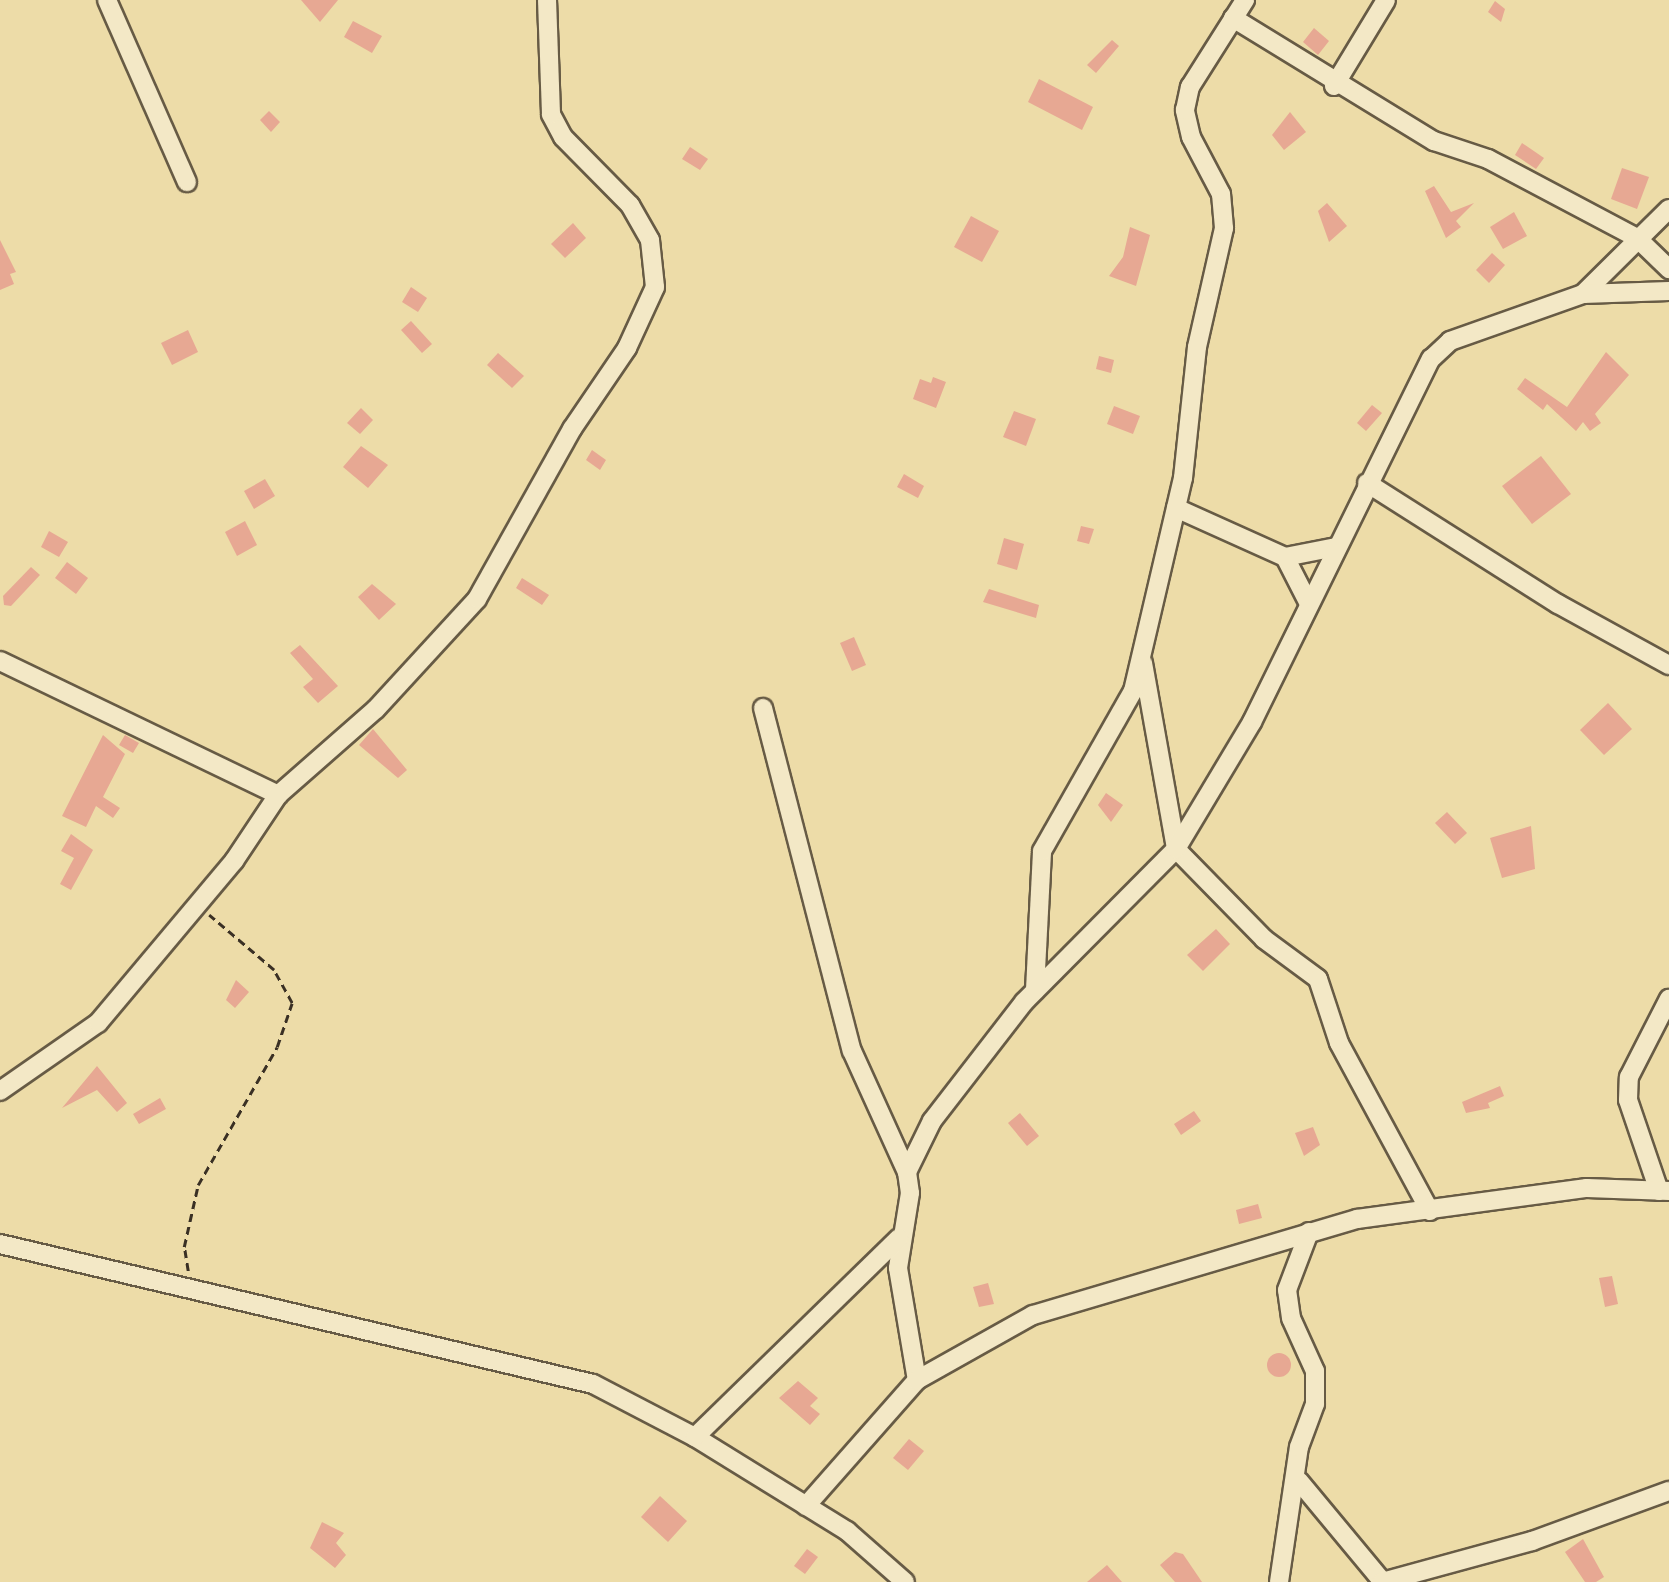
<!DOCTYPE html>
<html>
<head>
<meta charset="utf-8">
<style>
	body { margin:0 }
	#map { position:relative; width:1669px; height:1582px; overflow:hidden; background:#eddca8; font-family:"IM FELL DW Pica",serif }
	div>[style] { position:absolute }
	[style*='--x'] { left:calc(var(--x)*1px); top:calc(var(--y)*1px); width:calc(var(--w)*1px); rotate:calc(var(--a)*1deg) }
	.building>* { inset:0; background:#e7a893 }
	.round { border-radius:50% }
	.path>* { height:2.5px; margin-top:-1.25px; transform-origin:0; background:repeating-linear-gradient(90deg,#3a3024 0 8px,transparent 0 13px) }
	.roads { filter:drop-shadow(2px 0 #675b45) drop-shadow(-2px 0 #675b45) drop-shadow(0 2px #675b45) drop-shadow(0 -2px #675b45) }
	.street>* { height:18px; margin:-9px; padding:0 9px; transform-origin:9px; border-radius:9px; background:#f3e8c6 }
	span { translate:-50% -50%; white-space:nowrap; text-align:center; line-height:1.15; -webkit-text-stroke:10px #f3e8c6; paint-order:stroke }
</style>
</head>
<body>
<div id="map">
	<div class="building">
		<div style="clip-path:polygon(301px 0,338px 0,320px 22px)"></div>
		<div style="clip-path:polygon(1495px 1px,1505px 9px,1501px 22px,1488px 12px)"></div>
		<div style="clip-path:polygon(353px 21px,382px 36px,372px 53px,344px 37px)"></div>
		<div style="clip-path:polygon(1314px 28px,1329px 41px,1318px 55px,1303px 42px)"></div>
		<div style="clip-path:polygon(1112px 40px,1119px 46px,1096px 73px,1087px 65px)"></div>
		<div style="clip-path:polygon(1039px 79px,1093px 107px,1082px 130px,1028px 102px)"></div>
		<div style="clip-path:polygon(269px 111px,280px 122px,271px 132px,260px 120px)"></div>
		<div style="clip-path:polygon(1290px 112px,1306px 132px,1284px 150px,1272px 135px)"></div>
		<div style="clip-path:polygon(1522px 143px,1544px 158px,1536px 169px,1515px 155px)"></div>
		<div style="clip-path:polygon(690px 147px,708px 159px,700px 170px,682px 159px)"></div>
		<div style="clip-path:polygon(1622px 168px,1649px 177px,1637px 209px,1611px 199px)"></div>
		<div style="clip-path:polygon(1434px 186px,1451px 212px,1474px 203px,1456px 221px,1461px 227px,1446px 238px,1425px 191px)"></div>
		<div style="clip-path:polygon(1327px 203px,1347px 226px,1329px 242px,1318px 211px)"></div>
		<div style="clip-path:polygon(1514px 212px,1527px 236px,1503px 249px,1490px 227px)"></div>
		<div style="clip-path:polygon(971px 216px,999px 231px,982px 262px,954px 247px)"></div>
		<div style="clip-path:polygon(573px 223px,586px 238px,565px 258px,551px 244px)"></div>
		<div style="clip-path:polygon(1130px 227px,1150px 235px,1136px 286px,1109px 276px,1123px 257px)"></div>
		<div style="clip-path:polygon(0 240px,16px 272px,10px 274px,14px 284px,0 290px)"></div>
		<div style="clip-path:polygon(1492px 253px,1505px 265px,1489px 283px,1476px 270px)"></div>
		<div style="clip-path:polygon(411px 287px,427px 298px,418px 312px,402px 302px)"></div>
		<div style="clip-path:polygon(411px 321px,432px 344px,422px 353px,401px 330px)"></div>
		<div style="clip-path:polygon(188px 330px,198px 352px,172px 365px,161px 343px)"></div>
		<div style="clip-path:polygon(1606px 352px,1629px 375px,1595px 414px,1601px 423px,1590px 431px,1583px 422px,1576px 431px,1547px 404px,1543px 410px,1517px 389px,1525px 378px,1567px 407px)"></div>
		<div style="clip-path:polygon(498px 353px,524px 376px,512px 388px,487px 365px)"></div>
		<div style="clip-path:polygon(1099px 356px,1114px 360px,1111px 373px,1096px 369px)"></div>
		<div style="clip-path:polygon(933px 377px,946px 382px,936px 408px,913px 399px,920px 379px,931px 383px)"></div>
		<div style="clip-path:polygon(1372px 405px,1382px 413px,1366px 431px,1357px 423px)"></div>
		<div style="clip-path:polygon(1114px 406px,1140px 416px,1133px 434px,1107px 424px)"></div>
		<div style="clip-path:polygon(361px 408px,373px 420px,360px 434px,347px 423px)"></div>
		<div style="clip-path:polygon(1014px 411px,1036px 419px,1026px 446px,1003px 437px)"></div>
		<div style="clip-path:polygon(361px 446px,388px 465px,368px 488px,343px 467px)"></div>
		<div style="clip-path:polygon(592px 450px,606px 460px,600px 470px,586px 460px)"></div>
		<div style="clip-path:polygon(1541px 456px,1571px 494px,1532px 524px,1502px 486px)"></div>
		<div style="clip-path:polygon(904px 474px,924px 486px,918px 498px,897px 487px)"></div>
		<div style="clip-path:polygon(265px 479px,275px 496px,254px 509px,244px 491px)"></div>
		<div style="clip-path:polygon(245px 521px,257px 545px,237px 556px,225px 532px)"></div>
		<div style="clip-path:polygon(1081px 526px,1094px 529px,1089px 544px,1077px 541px)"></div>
		<div style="clip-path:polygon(49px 531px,68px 542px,59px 557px,41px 547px)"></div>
		<div style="clip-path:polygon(1004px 538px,1024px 544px,1017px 570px,997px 564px)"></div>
		<div style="clip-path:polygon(67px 562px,88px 578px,76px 594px,55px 578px)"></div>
		<div style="clip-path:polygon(31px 567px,40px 575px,11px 606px,4px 605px,3px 596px)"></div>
		<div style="clip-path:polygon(522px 578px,549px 595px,542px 605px,516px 588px)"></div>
		<div style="clip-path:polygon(372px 584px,396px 604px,379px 620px,358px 597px)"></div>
		<div style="clip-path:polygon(989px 589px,1039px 605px,1036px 618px,983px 602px)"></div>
		<div style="clip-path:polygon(854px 637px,866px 665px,852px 671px,840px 643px)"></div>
		<div style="clip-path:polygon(300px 645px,338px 686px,318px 703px,303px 687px,313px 679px,290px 653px)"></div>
		<div style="clip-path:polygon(1608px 703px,1632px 729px,1604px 755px,1580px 730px)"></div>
		<div style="clip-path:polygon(373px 729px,407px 770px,398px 778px,359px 745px)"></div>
		<div style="clip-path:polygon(103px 735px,125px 754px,103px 797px,120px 808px,113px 818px,96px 806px,86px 827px,62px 816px)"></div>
		<div style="clip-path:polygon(125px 735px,139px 743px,133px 753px,119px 745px)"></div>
		<div style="clip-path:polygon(1106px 793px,1123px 805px,1111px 822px,1098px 805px)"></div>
		<div style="clip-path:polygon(1447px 812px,1467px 833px,1455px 844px,1435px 823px)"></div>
		<div style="clip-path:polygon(1531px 826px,1535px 869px,1502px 878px,1490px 838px)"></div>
		<div style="clip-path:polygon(71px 834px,93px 850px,71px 890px,60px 884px,74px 858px,61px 851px)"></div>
		<div style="clip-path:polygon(1216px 929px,1230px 944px,1203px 971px,1187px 955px)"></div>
		<div style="clip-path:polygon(236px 980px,249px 992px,235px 1008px,226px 1000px)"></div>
		<div style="clip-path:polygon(97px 1066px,127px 1103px,117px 1112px,97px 1090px,62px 1108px)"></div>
		<div style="clip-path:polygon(1500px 1086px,1504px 1096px,1488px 1103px,1490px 1108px,1466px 1113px,1462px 1102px)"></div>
		<div style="clip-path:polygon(160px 1098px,166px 1109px,139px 1124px,133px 1114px)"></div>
		<div style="clip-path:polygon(1194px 1111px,1201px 1121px,1181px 1135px,1174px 1124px)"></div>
		<div style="clip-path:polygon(1020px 1113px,1039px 1136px,1027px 1146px,1008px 1123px)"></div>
		<div style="clip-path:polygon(1313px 1127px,1320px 1145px,1304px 1156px,1295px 1133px)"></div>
		<div style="clip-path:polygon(1258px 1204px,1262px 1218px,1239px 1224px,1236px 1210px)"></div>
		<div style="clip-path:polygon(1612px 1276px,1618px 1304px,1605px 1307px,1599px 1278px)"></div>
		<div style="clip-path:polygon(988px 1283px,994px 1304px,979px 1307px,973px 1287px)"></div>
		<div class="round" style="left:1267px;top:1353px;width:24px;height:24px"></div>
		<div style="clip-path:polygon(798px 1381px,818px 1398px,810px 1406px,820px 1414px,810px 1425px,779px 1398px)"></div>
		<div style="clip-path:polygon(909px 1439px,924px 1451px,908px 1470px,893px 1458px)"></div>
		<div style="clip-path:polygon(660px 1496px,687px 1521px,668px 1542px,641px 1517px)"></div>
		<div style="clip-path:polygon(322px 1522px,344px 1533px,336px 1543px,346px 1555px,335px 1568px,310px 1548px)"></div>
		<div style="clip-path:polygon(1583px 1539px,1604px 1577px,1596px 1582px,1585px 1582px,1565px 1552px)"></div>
		<div style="clip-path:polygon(807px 1549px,818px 1557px,805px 1574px,794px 1566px)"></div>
		<div style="clip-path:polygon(1175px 1552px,1183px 1554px,1202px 1582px,1175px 1582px,1160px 1565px)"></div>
		<div style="clip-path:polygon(1107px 1565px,1122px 1582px,1087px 1582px)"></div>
	</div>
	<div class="path">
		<div style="--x:188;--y:1271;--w:24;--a:-99"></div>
		<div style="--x:184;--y:1247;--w:64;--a:-77.3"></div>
		<div style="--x:198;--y:1185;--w:159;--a:-60.2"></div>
		<div style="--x:277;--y:1047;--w:46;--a:-71.2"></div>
		<div style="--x:292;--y:1003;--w:38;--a:-119"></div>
		<div style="--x:274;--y:970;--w:85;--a:-139.8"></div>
	</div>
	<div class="roads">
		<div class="street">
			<div style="--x:107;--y:0;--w:199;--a:66.3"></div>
			<div style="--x:1233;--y:18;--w:236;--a:31.5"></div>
			<div style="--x:1434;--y:141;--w:57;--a:18.4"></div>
			<div style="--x:1488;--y:159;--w:169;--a:27.9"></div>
			<div style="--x:1637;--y:238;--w:45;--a:44.1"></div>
			<div style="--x:1334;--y:86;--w:100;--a:-58.8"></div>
			<div style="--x:1583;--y:294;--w:121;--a:-44.7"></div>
			<div style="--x:1367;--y:483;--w:226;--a:32.4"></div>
			<div style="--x:1558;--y:604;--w:127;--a:28.8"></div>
			<div style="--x:1176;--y:508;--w:120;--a:24.2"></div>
			<div style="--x:1285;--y:557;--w:52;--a:-11.1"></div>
			<div style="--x:1285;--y:557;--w:53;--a:62.9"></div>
			<div style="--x:0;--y:661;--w:309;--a:25.7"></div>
			<div style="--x:1143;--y:663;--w:189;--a:79.9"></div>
			<div style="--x:1176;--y:849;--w:126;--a:45.6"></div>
			<div style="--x:1264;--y:939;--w:67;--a:36.5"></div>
			<div style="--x:1318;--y:979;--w:67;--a:71.8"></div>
			<div style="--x:1339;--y:1043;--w:191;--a:61.6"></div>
			<div style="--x:763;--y:708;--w:354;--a:75.5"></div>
			<div style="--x:852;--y:1051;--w:133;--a:65.6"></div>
			<div style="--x:907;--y:1172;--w:21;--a:82"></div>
			<div style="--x:910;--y:1193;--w:76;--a:99.1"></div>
			<div style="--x:898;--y:1268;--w:114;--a:80.4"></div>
			<div style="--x:917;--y:1380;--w:168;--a:131.4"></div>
			<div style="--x:1035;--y:990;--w:139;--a:-87.1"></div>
			<div style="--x:1042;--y:851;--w:184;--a:-60.4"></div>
			<div style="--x:1133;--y:691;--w:219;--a:-76.8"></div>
			<div style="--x:1183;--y:478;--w:132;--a:-83.9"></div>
			<div style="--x:1197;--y:347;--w:122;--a:-77.2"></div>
			<div style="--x:1224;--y:228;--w:34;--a:-95"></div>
			<div style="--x:1221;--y:194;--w:64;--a:-117.8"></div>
			<div style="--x:1191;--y:137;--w:28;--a:-103"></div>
			<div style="--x:1185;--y:110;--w:24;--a:-78"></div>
			<div style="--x:1190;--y:87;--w:103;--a:-57.7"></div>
			<div style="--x:0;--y:1091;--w:119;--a:-34.8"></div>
			<div style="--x:98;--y:1023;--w:212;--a:-50"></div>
			<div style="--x:234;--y:861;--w:79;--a:-56.3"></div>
			<div style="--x:278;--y:795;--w:130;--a:-41.3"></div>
			<div style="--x:376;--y:709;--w:149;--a:-47.4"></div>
			<div style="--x:477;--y:599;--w:195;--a:-60.8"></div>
			<div style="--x:572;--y:429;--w:98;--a:-55.8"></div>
			<div style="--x:627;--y:348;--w:67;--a:-65.3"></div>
			<div style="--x:655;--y:287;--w:47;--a:-96.1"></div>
			<div style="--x:650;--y:240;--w:40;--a:-119.7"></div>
			<div style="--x:630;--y:205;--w:95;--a:-134.6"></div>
			<div style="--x:563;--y:137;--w:26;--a:-118"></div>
			<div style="--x:551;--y:114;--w:114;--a:-92"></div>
			<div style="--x:907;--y:1172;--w:57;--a:-63.9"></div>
			<div style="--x:932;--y:1121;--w:150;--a:-52.3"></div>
			<div style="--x:1024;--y:1002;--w:216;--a:-45.2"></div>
			<div style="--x:1176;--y:849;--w:148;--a:-59.1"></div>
			<div style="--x:1252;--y:722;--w:405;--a:-63.8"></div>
			<div style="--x:1431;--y:359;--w:26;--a:-43"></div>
			<div style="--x:1450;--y:341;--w:141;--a:-19.5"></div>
			<div style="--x:1583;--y:294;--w:86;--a:-2"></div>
			<div style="--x:1659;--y:1191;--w:96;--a:-108.8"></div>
			<div style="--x:1628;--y:1100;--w:23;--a:-88"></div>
			<div style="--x:1629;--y:1077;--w:88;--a:-62.9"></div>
			<div style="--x:0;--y:1244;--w:609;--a:13.28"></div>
			<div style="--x:593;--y:1384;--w:115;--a:27.5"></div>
			<div style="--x:695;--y:1437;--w:179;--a:31.7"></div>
			<div style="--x:847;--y:1531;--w:77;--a:41.3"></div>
			<div style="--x:917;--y:1380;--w:133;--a:-29.3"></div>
			<div style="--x:1033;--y:1315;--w:338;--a:-16.5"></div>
			<div style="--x:1357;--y:1219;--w:232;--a:-7.7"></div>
			<div style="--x:1587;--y:1188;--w:82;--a:2.1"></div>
			<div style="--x:695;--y:1437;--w:285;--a:-44.3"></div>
			<div style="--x:1299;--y:1481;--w:131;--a:50.3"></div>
			<div style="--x:1279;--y:1582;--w:136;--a:-81.6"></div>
			<div style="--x:1299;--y:1447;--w:46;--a:-69.6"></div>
			<div style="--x:1315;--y:1404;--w:33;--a:-90"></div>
			<div style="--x:1315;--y:1371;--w:58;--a:-114.4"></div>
			<div style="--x:1291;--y:1318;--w:28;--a:-98"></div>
			<div style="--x:1287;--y:1290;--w:62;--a:-69.2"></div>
			<div style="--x:1382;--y:1582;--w:156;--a:-15.3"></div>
			<div style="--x:1532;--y:1541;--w:146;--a:-20.1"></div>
		</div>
	</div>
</div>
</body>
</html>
